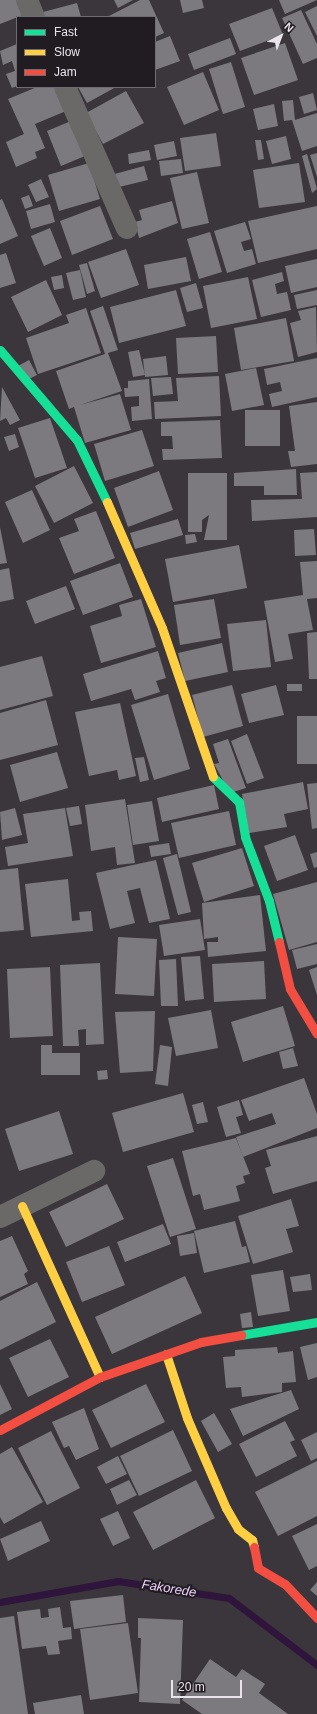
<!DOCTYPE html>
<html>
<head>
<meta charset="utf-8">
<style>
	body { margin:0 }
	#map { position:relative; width:317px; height:1714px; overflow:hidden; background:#3a363c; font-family:Helvetica,sans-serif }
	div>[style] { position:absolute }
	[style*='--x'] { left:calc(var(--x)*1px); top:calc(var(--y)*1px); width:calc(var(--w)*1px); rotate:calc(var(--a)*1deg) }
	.stream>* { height:7px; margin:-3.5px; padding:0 3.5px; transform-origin:3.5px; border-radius:3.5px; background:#2f143c }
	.building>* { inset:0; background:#7d7a7f }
	.street>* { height:22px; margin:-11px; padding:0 11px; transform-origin:11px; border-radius:11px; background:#6b6868 }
	.fast>* { height:9px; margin:-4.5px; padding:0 4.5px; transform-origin:4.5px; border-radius:4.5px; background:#16e098 }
	.slow>* { height:9px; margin:-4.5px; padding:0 4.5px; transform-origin:4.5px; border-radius:4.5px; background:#ffcf43 }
	.jam>* { height:9px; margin:-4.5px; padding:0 4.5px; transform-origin:4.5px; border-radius:4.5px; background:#f24e42 }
	span { translate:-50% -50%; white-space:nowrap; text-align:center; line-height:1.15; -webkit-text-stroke:4px #201c22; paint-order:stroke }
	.water-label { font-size:13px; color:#eccffc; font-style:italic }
	.legend { position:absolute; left:16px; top:16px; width:140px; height:72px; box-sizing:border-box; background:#201c22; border:1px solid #716c73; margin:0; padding:5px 7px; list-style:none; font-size:12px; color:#eae5ed }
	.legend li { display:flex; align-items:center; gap:8px; height:20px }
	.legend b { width:20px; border:1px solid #716c73 }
	.north { position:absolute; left:261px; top:16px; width:40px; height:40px; -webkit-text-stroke:3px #201c22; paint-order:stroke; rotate:42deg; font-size:11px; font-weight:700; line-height:16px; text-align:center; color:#eae5ed }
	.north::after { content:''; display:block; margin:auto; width:14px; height:18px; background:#eae5ed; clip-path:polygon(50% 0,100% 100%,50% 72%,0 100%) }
	.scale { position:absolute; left:171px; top:1680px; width:71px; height:18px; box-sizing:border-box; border:2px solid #eae5ed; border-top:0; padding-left:5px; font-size:12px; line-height:14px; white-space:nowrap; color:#eae5ed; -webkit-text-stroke:3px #201c22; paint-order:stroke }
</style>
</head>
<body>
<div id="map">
	<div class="stream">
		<div style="--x:0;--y:1602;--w:120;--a:-10.1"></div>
		<div style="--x:118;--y:1581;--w:112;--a:8.7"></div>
		<div style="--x:229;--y:1598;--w:111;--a:37.3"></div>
	</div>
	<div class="building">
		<div style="clip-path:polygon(0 0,17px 0,23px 15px,0 24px)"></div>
		<div style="clip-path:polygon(114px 0,133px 0,118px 8px)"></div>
		<div style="clip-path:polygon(140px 0,149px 0,164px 33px,155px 37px,155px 17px,107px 17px)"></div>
		<div style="clip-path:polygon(180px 0,202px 0,204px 8px,183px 13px)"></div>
		<div style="clip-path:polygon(279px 0,317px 0,285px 14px)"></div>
		<div style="clip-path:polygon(77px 3px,81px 17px,44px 17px,43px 12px)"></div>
		<div style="clip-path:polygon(317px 6px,317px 36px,305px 12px)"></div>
		<div style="clip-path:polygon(272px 8px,283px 35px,240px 51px,229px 24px)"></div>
		<div style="clip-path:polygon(301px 10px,317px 44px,317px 58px,303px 64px,282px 18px)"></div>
		<div style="clip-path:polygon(170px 36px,180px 61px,155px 70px,155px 42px)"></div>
		<div style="clip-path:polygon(230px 38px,236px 54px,194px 70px,188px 54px)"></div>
		<div style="clip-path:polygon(285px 43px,298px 80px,254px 95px,241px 58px)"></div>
		<div style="clip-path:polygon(17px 44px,17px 86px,12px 88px,6px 74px,15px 71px,12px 61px,3px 65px,0 51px)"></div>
		<div style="clip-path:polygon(231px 62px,245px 107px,223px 114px,209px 69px)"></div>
		<div style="clip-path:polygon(203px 72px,219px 110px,184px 125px,167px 87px)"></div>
		<div style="clip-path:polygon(37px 87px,56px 87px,66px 111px,35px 124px,45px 148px,35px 152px,37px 158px,16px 167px,6px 142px,24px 134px,8px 99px)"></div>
		<div style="clip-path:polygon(78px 87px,116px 87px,87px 103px)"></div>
		<div style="clip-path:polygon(126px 91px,144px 123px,103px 144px,86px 113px)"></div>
		<div style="clip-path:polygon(313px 93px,317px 110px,304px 114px,299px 97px)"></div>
		<div style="clip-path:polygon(293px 100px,295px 120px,317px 113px,317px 146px,302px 151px,292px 120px,284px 121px,282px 101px)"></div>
		<div style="clip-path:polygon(274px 104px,278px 126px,258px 130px,253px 109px)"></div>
		<div style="clip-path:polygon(71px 121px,85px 156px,61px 166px,47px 131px)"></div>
		<div style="clip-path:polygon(216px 133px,221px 166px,185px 171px,180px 138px)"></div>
		<div style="clip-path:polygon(286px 136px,291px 159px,272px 164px,266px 141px)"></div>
		<div style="clip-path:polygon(255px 140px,261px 140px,264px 159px,258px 160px)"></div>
		<div style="clip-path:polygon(174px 141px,177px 156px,157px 160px,154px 145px)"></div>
		<div style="clip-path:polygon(149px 150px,151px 160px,129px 164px,128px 154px)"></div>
		<div style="clip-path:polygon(317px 153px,317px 177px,310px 155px)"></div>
		<div style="clip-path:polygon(307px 154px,317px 189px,312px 193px,302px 156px)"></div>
		<div style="clip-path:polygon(181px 159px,183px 173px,161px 176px,159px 161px)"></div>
		<div style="clip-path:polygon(89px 163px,100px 199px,59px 211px,48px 175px)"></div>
		<div style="clip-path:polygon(299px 163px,305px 202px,259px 208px,253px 170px)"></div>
		<div style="clip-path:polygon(144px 166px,148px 180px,115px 188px,111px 175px)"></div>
		<div style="clip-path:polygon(197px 172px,209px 223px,182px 229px,170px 178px)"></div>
		<div style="clip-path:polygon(41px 179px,49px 197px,36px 202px,28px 185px)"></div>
		<div style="clip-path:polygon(29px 195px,33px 206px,25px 209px,21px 198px)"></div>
		<div style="clip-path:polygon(2px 199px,18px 236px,0 244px,0 200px)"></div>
		<div style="clip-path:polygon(172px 201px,178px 223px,139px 238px,135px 222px,142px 220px,139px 210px)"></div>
		<div style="clip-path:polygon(50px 204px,55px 222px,31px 229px,26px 211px)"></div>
		<div style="clip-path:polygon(100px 206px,113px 239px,72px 255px,60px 221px)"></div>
		<div style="clip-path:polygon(317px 206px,317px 249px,258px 263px,248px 221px)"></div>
		<div style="clip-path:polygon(245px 222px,251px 239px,241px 242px,244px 251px,252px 249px,256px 264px,227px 273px,214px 231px)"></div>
		<div style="clip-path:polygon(50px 228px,62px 258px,44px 266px,31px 236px)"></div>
		<div style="clip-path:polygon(210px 232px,222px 272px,199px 279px,187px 239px)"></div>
		<div style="clip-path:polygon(126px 249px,139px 285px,101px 298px,88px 262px)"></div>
		<div style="clip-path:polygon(6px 253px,16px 283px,0 288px,0 255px)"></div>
		<div style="clip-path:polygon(186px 257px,191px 281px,148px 289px,144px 265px)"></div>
		<div style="clip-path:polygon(317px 259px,317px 287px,291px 293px,285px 266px)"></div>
		<div style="clip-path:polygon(87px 263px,95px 291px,87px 294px,79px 265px)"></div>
		<div style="clip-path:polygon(80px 270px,86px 297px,73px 300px,66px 273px)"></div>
		<div style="clip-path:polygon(282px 272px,284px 281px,275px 284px,277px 294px,287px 292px,291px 310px,261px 317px,252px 280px)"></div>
		<div style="clip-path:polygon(62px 275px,64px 288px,54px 290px,51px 277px)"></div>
		<div style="clip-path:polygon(248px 277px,257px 319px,211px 328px,203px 286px)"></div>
		<div style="clip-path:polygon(46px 280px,62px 315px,28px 332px,11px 297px)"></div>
		<div style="clip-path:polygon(196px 283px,203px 308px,187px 312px,180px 288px)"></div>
		<div style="clip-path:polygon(176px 290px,186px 326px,119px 343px,110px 307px)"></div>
		<div style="clip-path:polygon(317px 290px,317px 305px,297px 309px,294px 295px)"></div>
		<div style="clip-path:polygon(103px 306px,118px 350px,108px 353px,122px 391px,80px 405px,120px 394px,131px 430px,85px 443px,74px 407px,69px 409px,56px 371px,105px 354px,90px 311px)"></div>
		<div style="clip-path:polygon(316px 307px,317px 352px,298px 357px,290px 323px,301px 320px,298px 311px)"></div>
		<div style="clip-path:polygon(86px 308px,101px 353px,38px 374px,26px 338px,69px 323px,66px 315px)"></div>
		<div style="clip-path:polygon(286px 318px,294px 361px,241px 370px,234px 328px)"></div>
		<div style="clip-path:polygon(216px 336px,218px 372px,178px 374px,176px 338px)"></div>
		<div style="clip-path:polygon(139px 350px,145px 375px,133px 377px,128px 352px)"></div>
		<div style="clip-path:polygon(166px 356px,168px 375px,145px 377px,143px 359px)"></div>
		<div style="clip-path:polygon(317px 358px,317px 397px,272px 407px,269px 394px,282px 391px,280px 382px,267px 385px,264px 369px)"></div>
		<div style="clip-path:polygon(29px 360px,37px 375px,25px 381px,18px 366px)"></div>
		<div style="clip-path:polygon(256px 368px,264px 405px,232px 411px,225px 374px)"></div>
		<div style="clip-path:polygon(219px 376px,221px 416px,155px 419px,154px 402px,178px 401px,176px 378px)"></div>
		<div style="clip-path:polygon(171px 377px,173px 394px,153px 396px,151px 378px)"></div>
		<div style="clip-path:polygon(149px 379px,152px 419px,132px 421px,131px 407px,139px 406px,139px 396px,125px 397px,124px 388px,128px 388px,128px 381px)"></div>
		<div style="clip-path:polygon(2px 387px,20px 420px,10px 425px,6px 418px,0 421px)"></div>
		<div style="clip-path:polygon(317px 402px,317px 464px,291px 467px,288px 451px,295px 451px,289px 406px)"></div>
		<div style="clip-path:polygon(245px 410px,280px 410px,280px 446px,245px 446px)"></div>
		<div style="clip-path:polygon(50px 418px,67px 468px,35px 478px,18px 428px)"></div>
		<div style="clip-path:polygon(220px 420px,222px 458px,163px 460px,162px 449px,173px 449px,172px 436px,161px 436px,161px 422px)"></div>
		<div style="clip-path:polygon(142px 430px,154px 466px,105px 481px,94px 444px)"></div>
		<div style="clip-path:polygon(15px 434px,19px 447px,9px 451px,4px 437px)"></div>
		<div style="clip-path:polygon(74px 466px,93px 503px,54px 523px,35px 486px)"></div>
		<div style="clip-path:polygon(296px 469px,297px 495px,264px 495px,264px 486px,234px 486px,234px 473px)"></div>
		<div style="clip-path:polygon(159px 471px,173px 510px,128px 527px,114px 488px)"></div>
		<div style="clip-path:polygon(317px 472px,317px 517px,252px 521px,251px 500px,302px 499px,300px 473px)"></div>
		<div style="clip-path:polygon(188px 473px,227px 473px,227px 540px,204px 540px,209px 515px,202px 520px,202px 532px,188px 532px)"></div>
		<div style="clip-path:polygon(32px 490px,50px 530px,23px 543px,5px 502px)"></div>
		<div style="clip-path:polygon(96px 511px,115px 558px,74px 574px,59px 538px,79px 531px,74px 519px)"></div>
		<div style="clip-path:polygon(178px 519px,183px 535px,135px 549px,130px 533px)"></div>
		<div style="clip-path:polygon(0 527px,7px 563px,0 564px)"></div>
		<div style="clip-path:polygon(314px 529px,316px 555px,295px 556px,294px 530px)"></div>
		<div style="clip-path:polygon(195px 534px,197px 542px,186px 544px,185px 535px)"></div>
		<div style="clip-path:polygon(239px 545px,247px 588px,173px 602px,165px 559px)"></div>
		<div style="clip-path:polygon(317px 561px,317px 598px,307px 599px,306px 594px,313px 630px,288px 634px,293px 659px,275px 662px,264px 601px,303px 595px,300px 562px)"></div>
		<div style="clip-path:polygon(120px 563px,133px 597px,83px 615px,70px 581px)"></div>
		<div style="clip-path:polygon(9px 568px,14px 599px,0 602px,0 570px)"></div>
		<div style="clip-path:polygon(66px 586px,75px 609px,35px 624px,26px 601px)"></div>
		<div style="clip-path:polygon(141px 599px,156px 647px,101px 663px,90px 626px,122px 616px,119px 605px)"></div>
		<div style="clip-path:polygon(214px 599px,221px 638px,180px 645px,174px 605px)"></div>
		<div style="clip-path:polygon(266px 620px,271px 667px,233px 671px,227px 624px)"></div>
		<div style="clip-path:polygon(317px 632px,317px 679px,309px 679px,307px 633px)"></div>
		<div style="clip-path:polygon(222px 643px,228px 672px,185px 681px,178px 653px)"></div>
		<div style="clip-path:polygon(158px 651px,166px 678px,156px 681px,160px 692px,135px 700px,131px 689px,91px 701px,83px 674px)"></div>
		<div style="clip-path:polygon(42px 656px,53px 696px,0 710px,0 667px)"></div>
		<div style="clip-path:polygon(287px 684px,302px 684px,302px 691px,287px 691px)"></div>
		<div style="clip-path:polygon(232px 685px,243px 726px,203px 737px,192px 695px)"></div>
		<div style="clip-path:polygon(276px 685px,284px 715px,249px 723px,241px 694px)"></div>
		<div style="clip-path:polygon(168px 694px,190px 769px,154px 780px,131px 705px)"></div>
		<div style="clip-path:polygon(46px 700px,58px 745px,0 760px,0 713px)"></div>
		<div style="clip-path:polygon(120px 703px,136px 776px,119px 780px,117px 770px,89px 776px,75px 712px)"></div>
		<div style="clip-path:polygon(297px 716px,317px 716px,317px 764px,297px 764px)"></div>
		<div style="clip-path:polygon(247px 734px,264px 778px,247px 784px,231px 741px)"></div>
		<div style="clip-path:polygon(228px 739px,246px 788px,230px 793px,214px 764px,219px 763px,213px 744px)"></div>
		<div style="clip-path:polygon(57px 752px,68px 788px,20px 802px,10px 765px)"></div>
		<div style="clip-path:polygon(144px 757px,149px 780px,140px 782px,135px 758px)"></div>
		<div style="clip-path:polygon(303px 782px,308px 809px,284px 814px,287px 827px,249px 833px,242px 794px)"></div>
		<div style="clip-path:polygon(317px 783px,317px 828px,312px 829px,307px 784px)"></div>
		<div style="clip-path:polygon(214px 785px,219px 809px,162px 822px,157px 798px)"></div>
		<div style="clip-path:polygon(125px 799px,135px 863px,117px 865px,115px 847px,91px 851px,85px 805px)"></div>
		<div style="clip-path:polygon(152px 801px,159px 841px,133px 845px,127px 805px)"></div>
		<div style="clip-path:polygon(79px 806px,82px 824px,70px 826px,66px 808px)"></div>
		<div style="clip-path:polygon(15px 808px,22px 835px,2px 840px,0 812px)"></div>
		<div style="clip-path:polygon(65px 808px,73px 856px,8px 866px,5px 847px,28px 843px,23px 814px)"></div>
		<div style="clip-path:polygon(229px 811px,236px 845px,179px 858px,171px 823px)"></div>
		<div style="clip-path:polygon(295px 835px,308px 870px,277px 881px,264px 846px)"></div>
		<div style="clip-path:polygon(169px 843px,171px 854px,151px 857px,149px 846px)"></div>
		<div style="clip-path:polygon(242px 848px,254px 886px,204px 902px,192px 863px)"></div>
		<div style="clip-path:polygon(317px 852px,317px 867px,314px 868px,310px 854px)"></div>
		<div style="clip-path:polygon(177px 854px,191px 912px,178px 915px,163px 858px)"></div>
		<div style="clip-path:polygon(156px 860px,170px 919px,149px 923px,140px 888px,127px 891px,135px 923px,110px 929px,96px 873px)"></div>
		<div style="clip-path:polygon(18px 868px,24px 930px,0 932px,0 870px)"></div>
		<div style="clip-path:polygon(68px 879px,72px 921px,80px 920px,79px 912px,91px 911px,93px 931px,31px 937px,25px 884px)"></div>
		<div style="clip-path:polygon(317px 882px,317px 942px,289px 950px,273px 894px)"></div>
		<div style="clip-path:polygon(260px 895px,266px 951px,208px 957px,207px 942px,218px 942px,218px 937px,204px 939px,202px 903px)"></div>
		<div style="clip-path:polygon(200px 919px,205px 950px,164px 956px,159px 925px)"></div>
		<div style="clip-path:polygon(118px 937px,157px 939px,154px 996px,115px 994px)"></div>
		<div style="clip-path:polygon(317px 944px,317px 964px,297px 969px,292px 950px)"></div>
		<div style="clip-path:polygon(200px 956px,204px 999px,185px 1001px,181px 957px)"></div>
		<div style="clip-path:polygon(176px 959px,178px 1006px,161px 1006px,159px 960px)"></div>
		<div style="clip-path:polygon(264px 961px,266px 999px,214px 1002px,212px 964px)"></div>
		<div style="clip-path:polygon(100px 963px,104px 1044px,86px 1045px,86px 1029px,78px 1030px,79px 1046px,63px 1046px,60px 965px)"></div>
		<div style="clip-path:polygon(50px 967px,53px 1036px,10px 1038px,7px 969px)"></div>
		<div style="clip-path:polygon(317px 967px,317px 995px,309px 970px)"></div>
		<div style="clip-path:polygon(283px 1006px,295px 1046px,243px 1062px,231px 1022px)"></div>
		<div style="clip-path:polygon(211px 1010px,218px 1048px,176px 1056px,168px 1018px)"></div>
		<div style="clip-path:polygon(155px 1011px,153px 1071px,120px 1073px,115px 1012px)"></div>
		<div style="clip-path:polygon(41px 1045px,52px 1045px,52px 1053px,80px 1053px,80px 1075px,41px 1075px)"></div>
		<div style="clip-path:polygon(160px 1045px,172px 1047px,168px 1086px,155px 1084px)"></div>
		<div style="clip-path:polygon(293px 1048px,298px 1066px,283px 1069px,279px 1052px)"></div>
		<div style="clip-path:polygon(107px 1070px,108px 1079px,98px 1080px,97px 1071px)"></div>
		<div style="clip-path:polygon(304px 1078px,317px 1114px,317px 1128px,243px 1157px,236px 1137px,276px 1124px,272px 1113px,249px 1121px,241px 1100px)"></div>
		<div style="clip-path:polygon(183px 1093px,194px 1132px,123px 1152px,112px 1113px)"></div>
		<div style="clip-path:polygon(239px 1100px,243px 1115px,236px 1117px,241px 1133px,226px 1137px,217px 1107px)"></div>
		<div style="clip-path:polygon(203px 1102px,208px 1122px,197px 1124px,192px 1105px)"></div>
		<div style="clip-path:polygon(59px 1111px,73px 1154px,19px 1171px,5px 1129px)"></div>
		<div style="clip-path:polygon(317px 1136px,317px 1181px,273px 1194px,265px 1168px,271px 1166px,266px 1150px)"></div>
		<div style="clip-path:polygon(236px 1138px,250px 1174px,243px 1176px,245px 1183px,236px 1186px,240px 1201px,204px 1210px,200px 1194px,193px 1196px,182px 1151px)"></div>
		<div style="clip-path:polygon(173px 1158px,196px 1229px,170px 1237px,147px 1166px)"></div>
		<div style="clip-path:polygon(107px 1184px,124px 1219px,66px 1247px,49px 1212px)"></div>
		<div style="clip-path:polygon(291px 1199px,299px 1226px,286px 1229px,293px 1252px,253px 1264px,238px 1216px)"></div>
		<div style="clip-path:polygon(235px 1221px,242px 1247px,246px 1246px,250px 1262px,204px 1273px,194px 1231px)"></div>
		<div style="clip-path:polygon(163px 1224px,171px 1244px,125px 1262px,117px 1242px)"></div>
		<div style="clip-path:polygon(194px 1233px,197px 1253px,180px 1256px,177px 1236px)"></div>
		<div style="clip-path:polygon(12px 1236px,28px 1271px,24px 1274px,28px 1284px,0 1297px,0 1241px)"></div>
		<div style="clip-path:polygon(109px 1246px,125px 1285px,82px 1302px,66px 1262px)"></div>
		<div style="clip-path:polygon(283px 1270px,290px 1311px,258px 1316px,251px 1275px)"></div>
		<div style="clip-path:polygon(310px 1274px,312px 1290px,293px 1292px,290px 1277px)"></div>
		<div style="clip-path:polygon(185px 1276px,202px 1313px,112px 1354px,95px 1317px)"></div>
		<div style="clip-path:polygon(37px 1282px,56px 1322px,0 1350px,0 1301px)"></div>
		<div style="clip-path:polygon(251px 1312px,253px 1327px,242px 1328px,240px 1314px)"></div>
		<div style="clip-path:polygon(50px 1339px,69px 1377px,28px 1397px,9px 1358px)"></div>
		<div style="clip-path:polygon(317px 1343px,317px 1377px,308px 1380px,300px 1347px)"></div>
		<div style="clip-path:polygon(277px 1347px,278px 1353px,293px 1351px,296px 1382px,282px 1383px,282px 1392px,242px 1397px,241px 1387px,226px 1388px,223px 1357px,235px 1356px,235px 1350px)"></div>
		<div style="clip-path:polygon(0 1384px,12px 1409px,0 1415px)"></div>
		<div style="clip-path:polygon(146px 1384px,165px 1422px,111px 1448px,92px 1410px)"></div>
		<div style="clip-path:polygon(291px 1390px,299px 1409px,243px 1436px,230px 1409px)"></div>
		<div style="clip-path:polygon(84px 1408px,99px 1449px,76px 1460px,69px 1446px,64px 1448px,52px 1422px)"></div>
		<div style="clip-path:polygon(214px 1413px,232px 1444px,218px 1452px,201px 1421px)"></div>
		<div style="clip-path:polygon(285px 1421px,295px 1440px,290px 1442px,297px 1456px,256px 1477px,239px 1444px)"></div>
		<div style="clip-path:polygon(173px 1430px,192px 1471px,139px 1496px,120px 1456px)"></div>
		<div style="clip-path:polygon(51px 1431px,80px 1488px,47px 1505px,18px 1448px)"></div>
		<div style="clip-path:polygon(317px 1432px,317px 1458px,311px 1461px,301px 1440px)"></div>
		<div style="clip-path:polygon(12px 1447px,43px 1502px,4px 1524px,0 1517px,0 1454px)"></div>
		<div style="clip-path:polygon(118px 1456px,127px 1474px,106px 1484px,97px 1467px)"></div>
		<div style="clip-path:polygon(317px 1461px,317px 1516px,278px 1536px,255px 1492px)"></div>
		<div style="clip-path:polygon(129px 1480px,137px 1495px,117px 1505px,110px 1489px)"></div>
		<div style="clip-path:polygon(196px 1480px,215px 1518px,153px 1550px,133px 1512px)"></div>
		<div style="clip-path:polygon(118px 1511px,130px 1538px,113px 1546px,100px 1519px)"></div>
		<div style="clip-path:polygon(41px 1521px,50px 1541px,8px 1561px,0 1539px)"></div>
		<div style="clip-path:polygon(317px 1524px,317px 1566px,309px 1570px,292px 1536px)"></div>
		<div style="clip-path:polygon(317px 1582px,317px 1596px,310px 1590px)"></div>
		<div style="clip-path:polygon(123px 1595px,126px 1622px,74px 1629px,70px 1601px)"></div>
		<div style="clip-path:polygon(60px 1607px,63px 1628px,71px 1627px,72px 1639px,58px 1641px,60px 1654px,48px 1655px,46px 1646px,22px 1649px,17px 1612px,40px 1609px,41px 1618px,49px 1617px,48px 1609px)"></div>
		<div style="clip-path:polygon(14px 1616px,28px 1714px,0 1714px,0 1618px)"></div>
		<div style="clip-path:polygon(138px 1618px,183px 1620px,180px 1704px,139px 1702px,141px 1638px,138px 1638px)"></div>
		<div style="clip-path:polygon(128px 1623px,138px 1693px,90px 1700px,80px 1629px)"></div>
		<div style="clip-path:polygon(210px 1659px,236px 1677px,242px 1669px,265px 1684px,259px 1693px,288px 1714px,202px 1714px,182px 1700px)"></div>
		<div style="clip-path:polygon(81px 1695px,84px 1714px,35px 1714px,33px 1703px)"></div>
	</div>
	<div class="street">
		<div style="--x:27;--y:0;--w:18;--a:68"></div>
		<div style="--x:65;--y:87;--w:154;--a:66.3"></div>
		<div style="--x:0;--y:1217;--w:105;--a:-26.1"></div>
	</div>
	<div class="fast">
		<div style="--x:0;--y:350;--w:118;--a:49.5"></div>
		<div style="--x:77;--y:440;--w:69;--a:64.2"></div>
		<div style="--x:213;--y:777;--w:36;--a:44"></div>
		<div style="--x:239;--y:802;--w:36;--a:80"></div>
		<div style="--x:245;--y:837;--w:68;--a:69.4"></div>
		<div style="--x:269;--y:901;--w:42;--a:76.3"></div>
		<div style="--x:241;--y:1335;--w:77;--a:-9.7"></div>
	</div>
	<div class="slow">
		<div style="--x:107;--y:502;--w:137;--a:66.4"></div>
		<div style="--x:162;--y:628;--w:157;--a:71.1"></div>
		<div style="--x:22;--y:1206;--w:188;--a:65.5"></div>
		<div style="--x:166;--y:1354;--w:67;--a:71.8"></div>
		<div style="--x:187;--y:1418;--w:98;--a:66.6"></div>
		<div style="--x:226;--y:1508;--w:24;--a:60"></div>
		<div style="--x:238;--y:1529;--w:18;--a:38"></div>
		<div style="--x:252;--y:1540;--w:7;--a:74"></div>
	</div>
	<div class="jam">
		<div style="--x:279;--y:942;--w:48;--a:76.8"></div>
		<div style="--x:290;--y:989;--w:52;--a:59"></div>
		<div style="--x:0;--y:1430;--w:113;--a:-27.9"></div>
		<div style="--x:100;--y:1377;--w:107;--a:-19.1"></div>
		<div style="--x:201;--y:1342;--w:41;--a:-9.9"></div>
		<div style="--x:254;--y:1547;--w:21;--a:79"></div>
		<div style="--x:258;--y:1568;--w:31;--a:31"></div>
		<div style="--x:285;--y:1584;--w:47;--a:46.7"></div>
	</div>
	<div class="water-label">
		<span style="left:169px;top:1589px;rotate:9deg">Fakorede</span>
	</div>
	<ul class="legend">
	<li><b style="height:5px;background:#16e098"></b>Fast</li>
	<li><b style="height:5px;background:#ffcf43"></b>Slow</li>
	<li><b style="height:5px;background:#f24e42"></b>Jam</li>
	</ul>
	<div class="north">N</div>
	<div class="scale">20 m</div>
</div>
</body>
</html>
